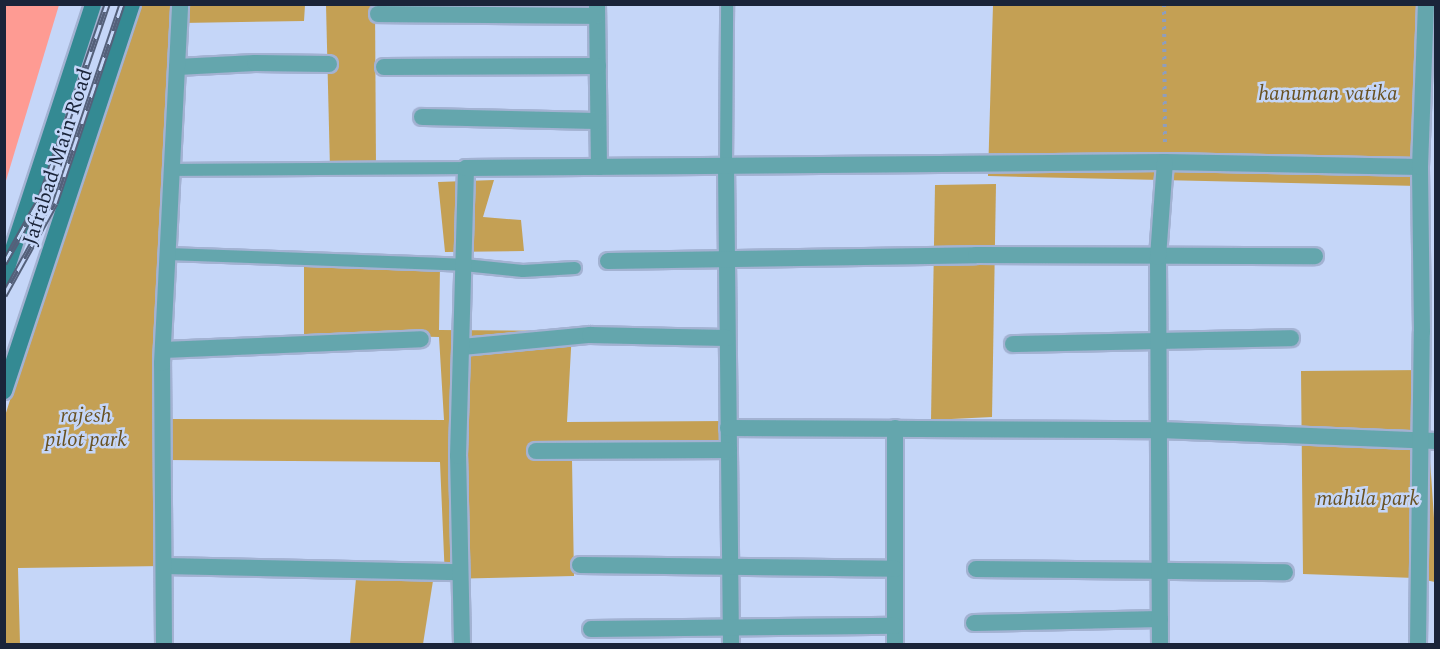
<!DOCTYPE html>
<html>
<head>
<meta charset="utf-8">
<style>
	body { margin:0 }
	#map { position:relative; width:1440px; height:649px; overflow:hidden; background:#c5d6f8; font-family:Spectral,serif }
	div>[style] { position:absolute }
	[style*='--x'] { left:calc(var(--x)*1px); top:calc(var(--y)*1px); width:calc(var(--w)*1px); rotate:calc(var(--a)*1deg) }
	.green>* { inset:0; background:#c4a054 }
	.water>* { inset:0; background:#fe9b93 }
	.path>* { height:4px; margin-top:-2px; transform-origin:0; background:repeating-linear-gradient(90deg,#8f9ebc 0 3px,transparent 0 7.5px) }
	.roads { filter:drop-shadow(2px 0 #a3b2d2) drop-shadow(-2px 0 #a3b2d2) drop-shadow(0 2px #a3b2d2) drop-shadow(0 -2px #a3b2d2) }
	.service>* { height:12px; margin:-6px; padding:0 6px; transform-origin:6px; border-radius:6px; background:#64a6ad }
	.minor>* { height:16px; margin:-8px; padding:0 8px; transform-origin:8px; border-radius:8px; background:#64a6ad }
	.secondary>* { height:16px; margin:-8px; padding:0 8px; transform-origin:8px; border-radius:8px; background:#348a93 }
	.rail>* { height:7px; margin-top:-3.5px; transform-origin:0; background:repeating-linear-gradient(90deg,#c5d6f8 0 14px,#54607a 0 28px); box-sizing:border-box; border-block:2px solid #54607a }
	span { translate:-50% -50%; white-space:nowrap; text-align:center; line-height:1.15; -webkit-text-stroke:5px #c5d6f8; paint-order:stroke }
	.park-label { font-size:21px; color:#685121; font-style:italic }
	.street-label { font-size:21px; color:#1a2439 }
	.frame { position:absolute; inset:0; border:6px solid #1a2439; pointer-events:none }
</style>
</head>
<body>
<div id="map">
	<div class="green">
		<div style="clip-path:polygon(133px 5px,305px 5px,304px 21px,181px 23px,168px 419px,444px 420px,439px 337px,304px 334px,304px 265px,440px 266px,439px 330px,572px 331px,567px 422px,727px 421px,720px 455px,572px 460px,574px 576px,445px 579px,440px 462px,167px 460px,164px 566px,18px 568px,20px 644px,5px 644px,5px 416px)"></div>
		<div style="clip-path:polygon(326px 5px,375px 5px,376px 169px,330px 169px)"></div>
		<div style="clip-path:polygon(993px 5px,1418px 5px,1418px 186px,988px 176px)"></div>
		<div style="clip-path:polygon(494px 180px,483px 217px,521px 220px,524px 251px,445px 252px,438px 182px)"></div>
		<div style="clip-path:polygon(996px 184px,992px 417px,931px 420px,935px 185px)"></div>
		<div style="clip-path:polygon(1424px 370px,1435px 533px,1435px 582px,1415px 578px,1303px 574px,1301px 371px)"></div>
		<div style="clip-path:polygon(357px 568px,435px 568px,423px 644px,350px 644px)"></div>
	</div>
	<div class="water">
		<div style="clip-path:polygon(5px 4px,59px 5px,5px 184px,4px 5px)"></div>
	</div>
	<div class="path">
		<div style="--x:1164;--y:4;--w:140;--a:89.6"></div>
	</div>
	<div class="roads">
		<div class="service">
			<div style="--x:726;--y:166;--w:162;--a:-89.6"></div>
			<div style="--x:171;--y:170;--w:295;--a:-0.4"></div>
			<div style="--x:168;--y:254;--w:296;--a:2.1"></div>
			<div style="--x:464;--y:265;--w:59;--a:5.8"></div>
			<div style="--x:523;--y:271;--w:52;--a:-3.3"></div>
		</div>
		<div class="minor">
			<div style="--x:597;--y:5;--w:162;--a:89.3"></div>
			<div style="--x:378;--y:14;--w:219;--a:0.5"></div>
			<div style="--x:177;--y:67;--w:78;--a:-2.9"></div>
			<div style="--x:255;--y:63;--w:74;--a:0.8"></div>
			<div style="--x:384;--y:67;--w:214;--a:-0.3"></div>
			<div style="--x:422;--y:117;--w:176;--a:1.3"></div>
			<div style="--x:726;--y:166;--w:478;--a:89.4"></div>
			<div style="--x:608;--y:261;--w:368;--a:-0.9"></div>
			<div style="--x:976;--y:255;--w:339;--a:0.2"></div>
			<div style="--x:1013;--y:344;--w:278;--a:-1.2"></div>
			<div style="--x:462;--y:347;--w:129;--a:-5.4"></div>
			<div style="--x:590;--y:335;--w:137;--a:1.3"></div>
			<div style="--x:163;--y:350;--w:258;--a:-2.4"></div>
			<div style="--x:728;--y:428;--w:432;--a:0.3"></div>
			<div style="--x:1160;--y:430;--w:276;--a:2.3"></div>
			<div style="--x:895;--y:428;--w:216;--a:90"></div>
			<div style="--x:536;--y:451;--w:193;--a:-0.3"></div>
			<div style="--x:580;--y:565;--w:315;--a:0.7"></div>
			<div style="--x:164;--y:566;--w:296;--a:1.2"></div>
			<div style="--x:976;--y:569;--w:309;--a:0.6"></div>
			<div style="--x:974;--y:623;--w:186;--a:-1.2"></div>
			<div style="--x:591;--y:629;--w:304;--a:-0.6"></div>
			<div style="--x:164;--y:644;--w:281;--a:-90.4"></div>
			<div style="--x:162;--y:363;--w:359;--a:-87.1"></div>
			<div style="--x:462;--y:644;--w:188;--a:-91.2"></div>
			<div style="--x:458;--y:456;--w:288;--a:-88.4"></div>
			<div style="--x:466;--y:168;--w:699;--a:-0.49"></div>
			<div style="--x:1165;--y:162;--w:255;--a:1.1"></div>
			<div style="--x:1160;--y:644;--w:387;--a:-90.3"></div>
			<div style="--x:1158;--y:257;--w:95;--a:-85.8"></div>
			<div style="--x:1418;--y:644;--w:312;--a:-89.3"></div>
			<div style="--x:1422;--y:332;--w:165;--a:-90.7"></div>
			<div style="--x:1420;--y:167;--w:163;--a:-87.9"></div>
		</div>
		<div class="secondary">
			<div style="--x:4;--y:277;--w:287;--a:-71.9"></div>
			<div style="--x:4;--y:391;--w:408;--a:-71.7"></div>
		</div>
	</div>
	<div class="rail">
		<div style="--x:4;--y:263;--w:76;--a:-60.7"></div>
		<div style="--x:41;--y:197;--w:204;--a:-71.1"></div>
		<div style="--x:4;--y:295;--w:105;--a:-61"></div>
		<div style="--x:55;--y:203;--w:210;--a:-71.4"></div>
	</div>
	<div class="park-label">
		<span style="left:1328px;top:94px">hanuman vatika</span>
		<span style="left:86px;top:428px">rajesh<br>pilot park</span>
		<span style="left:1368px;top:499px">mahila park</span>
	</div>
	<div class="street-label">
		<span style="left:58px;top:157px;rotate:-72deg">Jafrabad Main Road</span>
	</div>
	<div class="frame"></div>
</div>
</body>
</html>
